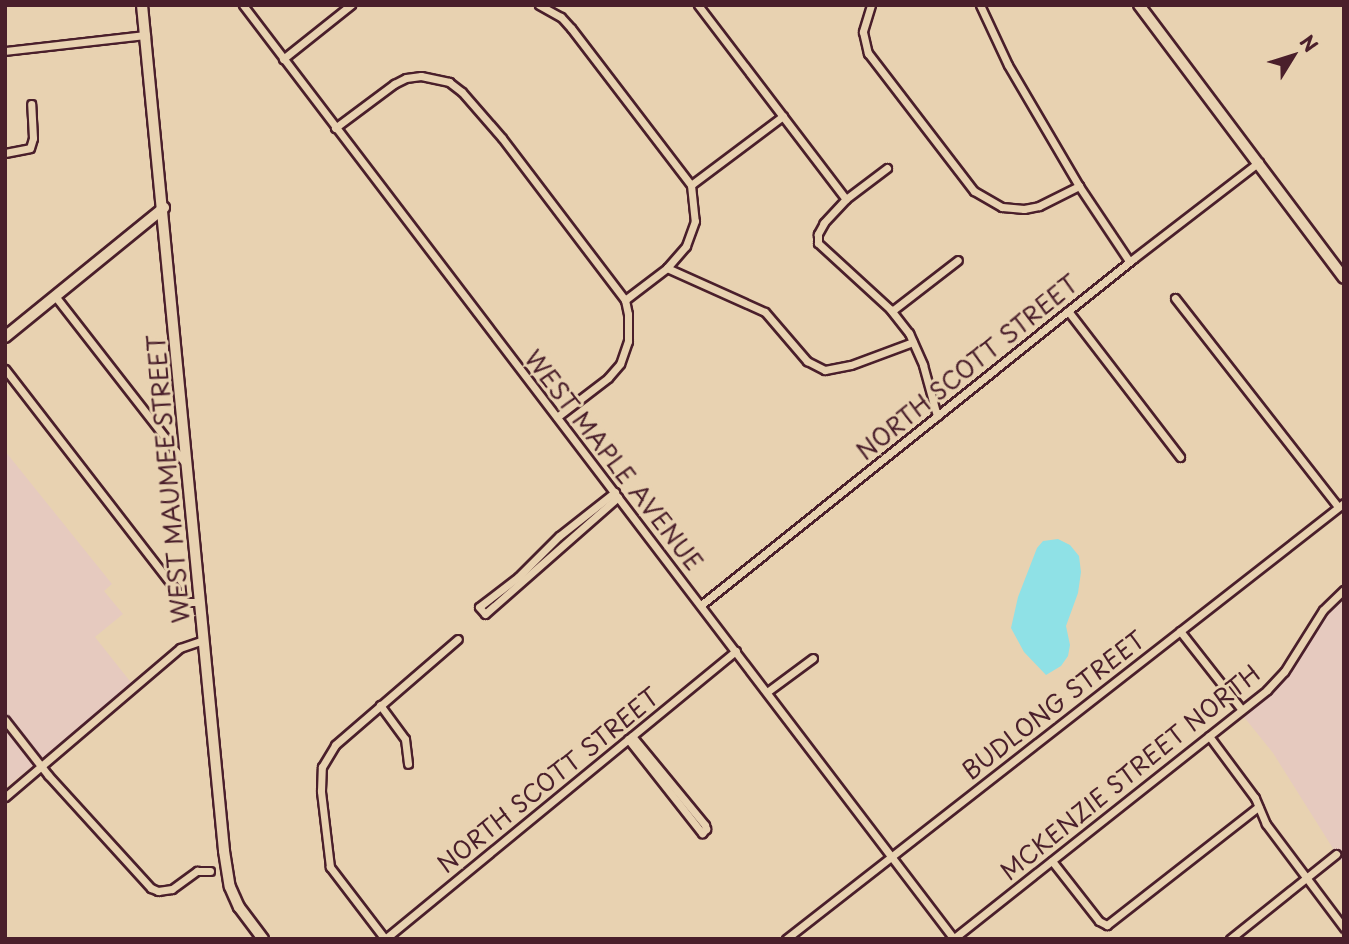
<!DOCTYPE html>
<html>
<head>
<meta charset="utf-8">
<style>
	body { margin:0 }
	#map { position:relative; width:1349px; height:944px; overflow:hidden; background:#e8d2b1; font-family:"Playpen Sans",sans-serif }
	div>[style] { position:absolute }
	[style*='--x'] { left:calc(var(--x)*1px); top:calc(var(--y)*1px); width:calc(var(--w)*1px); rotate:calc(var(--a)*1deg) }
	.built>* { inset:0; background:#e6cabf }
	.water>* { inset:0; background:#8fe1e6 }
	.roads { filter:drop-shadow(2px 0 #4a1f2b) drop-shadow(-2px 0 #4a1f2b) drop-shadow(0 2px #4a1f2b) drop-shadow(0 -2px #4a1f2b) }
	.street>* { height:7px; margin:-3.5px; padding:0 3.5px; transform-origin:3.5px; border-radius:3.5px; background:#e8d2b1 }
	.secondary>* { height:10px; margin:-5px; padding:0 5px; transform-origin:5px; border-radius:5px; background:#e8d2b1 }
	.primary>* { height:10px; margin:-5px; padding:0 5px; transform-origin:5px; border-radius:5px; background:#e8d2b1 }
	span { translate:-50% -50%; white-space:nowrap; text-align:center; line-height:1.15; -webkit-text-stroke:6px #e8d2b1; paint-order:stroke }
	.street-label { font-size:24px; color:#4a1f2b }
	.frame { position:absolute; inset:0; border:7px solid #4a1f2b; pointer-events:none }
	.north { position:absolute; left:1258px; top:21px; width:70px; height:70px; -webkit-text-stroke:5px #e8d2b1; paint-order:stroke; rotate:52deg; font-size:19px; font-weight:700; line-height:28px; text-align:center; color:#4a1f2b }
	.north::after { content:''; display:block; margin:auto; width:24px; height:32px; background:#4a1f2b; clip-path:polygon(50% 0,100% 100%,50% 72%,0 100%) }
</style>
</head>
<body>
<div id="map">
	<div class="built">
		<div style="clip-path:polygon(5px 451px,112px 584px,104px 591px,123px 614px,95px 637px,133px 685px,5px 788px)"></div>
		<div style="clip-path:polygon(1344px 597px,1344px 866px,1273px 753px,1244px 717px,1282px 682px,1329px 609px)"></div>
	</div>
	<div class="water">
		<div style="clip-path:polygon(1058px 539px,1070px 545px,1079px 556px,1081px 572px,1078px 593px,1066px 626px,1070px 645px,1068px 656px,1061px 666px,1046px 675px,1024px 652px,1011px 628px,1018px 597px,1037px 548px,1043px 541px)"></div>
	</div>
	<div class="roads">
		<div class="street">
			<div style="--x:243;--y:5;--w:1174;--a:52.72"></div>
			<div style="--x:539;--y:5;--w:25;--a:29"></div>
			<div style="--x:561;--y:17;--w:15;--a:48"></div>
			<div style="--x:571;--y:28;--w:198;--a:52.6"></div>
			<div style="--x:691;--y:185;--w:36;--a:84"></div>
			<div style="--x:695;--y:221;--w:27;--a:110"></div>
			<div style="--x:686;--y:246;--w:29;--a:131"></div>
			<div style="--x:667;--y:268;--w:53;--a:142.7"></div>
			<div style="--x:698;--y:5;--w:244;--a:52.7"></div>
			<div style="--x:871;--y:5;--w:28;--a:107"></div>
			<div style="--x:863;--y:32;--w:22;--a:77"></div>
			<div style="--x:868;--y:53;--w:174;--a:52.5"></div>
			<div style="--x:974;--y:191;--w:32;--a:30"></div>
			<div style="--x:1002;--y:207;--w:22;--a:5"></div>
			<div style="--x:1024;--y:209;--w:15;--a:-11"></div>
			<div style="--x:1039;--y:206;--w:45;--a:-26.6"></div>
			<div style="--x:980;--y:5;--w:66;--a:65"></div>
			<div style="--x:1008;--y:65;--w:140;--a:59.6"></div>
			<div style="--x:1079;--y:186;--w:90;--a:56.3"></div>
			<div style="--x:5;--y:51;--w:142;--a:-6.5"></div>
			<div style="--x:283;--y:59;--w:87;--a:-38.5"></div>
			<div style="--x:335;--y:128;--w:74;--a:-36.7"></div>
			<div style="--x:394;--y:84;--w:13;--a:-27"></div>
			<div style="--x:406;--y:78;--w:15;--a:-8"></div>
			<div style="--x:421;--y:76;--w:29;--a:12"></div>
			<div style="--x:449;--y:82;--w:16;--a:38"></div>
			<div style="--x:462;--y:92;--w:61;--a:49"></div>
			<div style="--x:502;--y:138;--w:203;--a:52.8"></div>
			<div style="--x:625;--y:300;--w:14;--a:78"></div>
			<div style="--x:628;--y:314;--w:27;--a:90"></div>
			<div style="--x:628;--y:341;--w:24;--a:109"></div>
			<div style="--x:620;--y:364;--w:18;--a:131"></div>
			<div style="--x:608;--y:378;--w:64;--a:142.6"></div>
			<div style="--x:5;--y:153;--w:25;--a:-11"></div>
			<div style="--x:30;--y:148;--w:10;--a:-73"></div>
			<div style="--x:33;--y:138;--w:34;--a:-93"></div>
			<div style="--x:887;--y:168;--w:51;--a:142.9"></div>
			<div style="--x:846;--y:199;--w:33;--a:133"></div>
			<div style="--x:824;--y:223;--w:13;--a:119"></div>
			<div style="--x:818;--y:234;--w:9;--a:90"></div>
			<div style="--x:818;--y:243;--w:98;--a:42.5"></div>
			<div style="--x:890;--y:309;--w:31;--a:52"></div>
			<div style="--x:909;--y:333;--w:35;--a:66"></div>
			<div style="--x:923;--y:365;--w:53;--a:74.6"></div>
			<div style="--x:691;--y:185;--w:115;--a:-36.9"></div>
			<div style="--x:667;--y:268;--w:107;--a:24.2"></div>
			<div style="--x:765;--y:312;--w:65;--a:49.4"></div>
			<div style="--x:807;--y:361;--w:20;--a:27"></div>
			<div style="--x:825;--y:370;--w:26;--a:-11"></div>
			<div style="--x:851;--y:365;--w:66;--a:-20.4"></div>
			<div style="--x:55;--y:296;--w:213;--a:52.1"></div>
			<div style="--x:1175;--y:298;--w:265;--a:52"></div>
			<div style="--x:892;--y:311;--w:83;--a:-37.7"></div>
			<div style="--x:1068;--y:311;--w:184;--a:52.5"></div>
			<div style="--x:5;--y:369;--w:294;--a:52.3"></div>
			<div style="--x:185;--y:602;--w:15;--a:0"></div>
			<div style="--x:615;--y:492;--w:71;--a:141.8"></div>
			<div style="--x:559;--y:536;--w:58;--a:135"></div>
			<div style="--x:518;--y:577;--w:49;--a:142.4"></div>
			<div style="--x:479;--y:607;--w:9;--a:49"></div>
			<div style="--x:485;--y:614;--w:177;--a:-41.3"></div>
			<div style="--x:701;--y:605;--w:553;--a:-38.69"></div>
			<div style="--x:1133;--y:259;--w:159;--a:-37.6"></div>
			<div style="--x:1180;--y:631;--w:100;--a:51.9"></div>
			<div style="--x:767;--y:692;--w:57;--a:-36.5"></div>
			<div style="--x:380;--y:705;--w:42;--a:53.7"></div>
			<div style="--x:405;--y:739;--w:25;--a:83"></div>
			<div style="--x:5;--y:720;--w:70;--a:52"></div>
			<div style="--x:48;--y:775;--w:153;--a:47.7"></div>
			<div style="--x:151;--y:888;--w:8;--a:23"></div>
			<div style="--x:158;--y:891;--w:14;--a:-8"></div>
			<div style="--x:172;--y:889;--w:31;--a:-36"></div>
			<div style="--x:197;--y:871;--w:13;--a:0"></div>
			<div style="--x:1209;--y:736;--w:77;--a:53.4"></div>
			<div style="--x:1255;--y:798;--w:28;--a:67"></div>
			<div style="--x:1266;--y:824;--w:130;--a:53.1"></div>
			<div style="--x:628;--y:739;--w:120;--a:51.8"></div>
			<div style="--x:702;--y:833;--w:6;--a:-45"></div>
			<div style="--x:706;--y:829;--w:4;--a:-104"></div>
			<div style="--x:705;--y:825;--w:115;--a:-129.4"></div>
			<div style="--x:5;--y:797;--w:230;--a:-40.4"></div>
			<div style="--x:180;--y:648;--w:24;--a:-19"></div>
			<div style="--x:1052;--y:861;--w:76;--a:51.9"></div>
			<div style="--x:1099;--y:921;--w:9;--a:27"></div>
			<div style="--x:1107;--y:925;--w:192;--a:-38"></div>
			<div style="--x:385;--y:939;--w:454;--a:-39.4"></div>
			<div style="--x:385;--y:939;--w:91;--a:-127.4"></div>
			<div style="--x:330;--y:867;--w:77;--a:-96.8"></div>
			<div style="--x:321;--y:791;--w:24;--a:-88"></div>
			<div style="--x:322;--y:767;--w:26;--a:-59"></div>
			<div style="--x:335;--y:745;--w:162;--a:-40.8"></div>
			<div style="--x:786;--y:939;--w:708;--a:-38"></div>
			<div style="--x:953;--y:939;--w:401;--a:-38.4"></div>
			<div style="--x:1267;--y:690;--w:25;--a:-47"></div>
			<div style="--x:1284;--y:672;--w:73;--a:-57.8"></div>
			<div style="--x:1323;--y:610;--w:29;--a:-44"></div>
			<div style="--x:1230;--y:939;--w:136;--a:-38.7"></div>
		</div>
		<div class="secondary">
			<div style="--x:1139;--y:5;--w:341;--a:53.1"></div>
			<div style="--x:5;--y:337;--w:205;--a:-39.1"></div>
		</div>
		<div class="primary">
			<div style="--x:142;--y:5;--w:850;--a:84.46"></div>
			<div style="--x:224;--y:851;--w:36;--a:81"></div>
			<div style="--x:230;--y:887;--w:22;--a:66"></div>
			<div style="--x:239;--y:907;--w:40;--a:53"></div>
		</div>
	</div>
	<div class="street-label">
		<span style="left:967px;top:367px;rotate:-39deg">NORTH SCOTT STREET</span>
		<span style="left:614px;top:460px;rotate:52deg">WEST MAPLE AVENUE</span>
		<span style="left:168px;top:479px;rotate:-95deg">WEST MAUMEE STREET</span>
		<span style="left:1053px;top:705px;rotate:-38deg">BUDLONG STREET</span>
		<span style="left:1130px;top:772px;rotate:-39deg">MCKENZIE STREET NORTH</span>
		<span style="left:548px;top:780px;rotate:-39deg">NORTH SCOTT STREET</span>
	</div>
	<div class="frame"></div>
	<div class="north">N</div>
</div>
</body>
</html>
